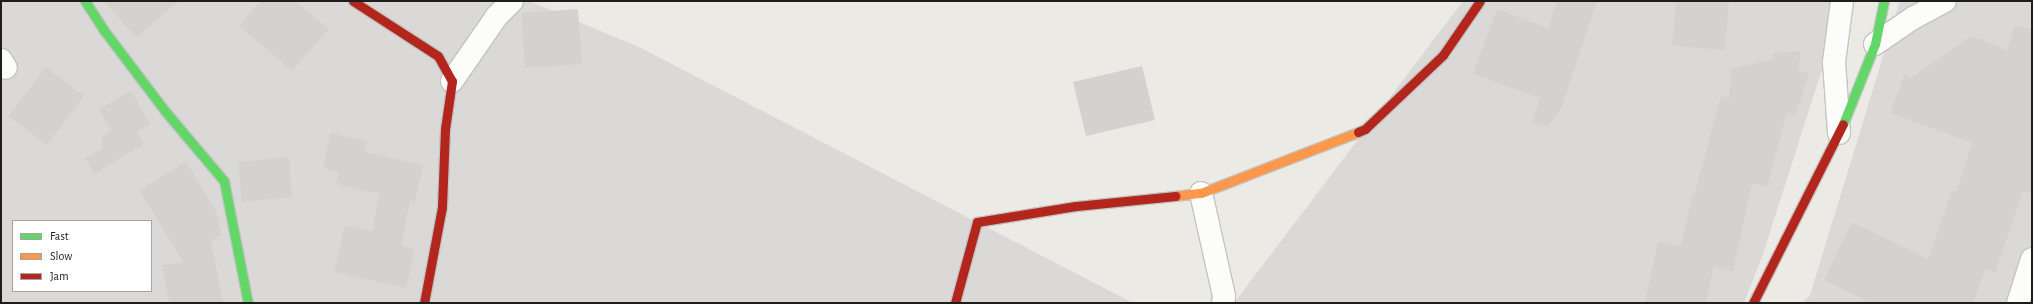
<!DOCTYPE html>
<html>
<head>
<meta charset="utf-8">
<style>
	body { margin:0 }
	#map { position:relative; width:2033px; height:304px; overflow:hidden; background:#eceae5; font-family:"Alegreya Sans",sans-serif }
	div>[style] { position:absolute }
	[style*='--x'] { left:calc(var(--x)*1px); top:calc(var(--y)*1px); width:calc(var(--w)*1px); rotate:calc(var(--a)*1deg) }
	.residential>* { inset:0; background:#dbd9d7 }
	.building>* { inset:0; background:#d4d2ce }
	.roads { filter:drop-shadow(1px 0 #c4c4c1) drop-shadow(-1px 0 #c4c4c1) drop-shadow(0 1px #c4c4c1) drop-shadow(0 -1px #c4c4c1) }
	.street>* { height:22px; margin:-11px; padding:0 11px; transform-origin:11px; border-radius:11px; background:#fcfcfb }
	.fast>* { height:9px; margin:-4.5px; padding:0 4.5px; transform-origin:4.5px; border-radius:4.5px; background:#63d668 }
	.slow>* { height:9px; margin:-4.5px; padding:0 4.5px; transform-origin:4.5px; border-radius:4.5px; background:#ff974d }
	.jam>* { height:9px; margin:-4.5px; padding:0 4.5px; transform-origin:4.5px; border-radius:4.5px; background:#b3261e }
	span { translate:-50% -50%; white-space:nowrap; text-align:center; line-height:1.15; -webkit-text-stroke:3.5px #fff; paint-order:stroke }
	.frame { position:absolute; inset:0; border:2px solid #1d1d1d; pointer-events:none }
	.legend { position:absolute; left:12px; top:220px; width:140px; height:72px; box-sizing:border-box; background:#fff; border:1px solid #a5a5a5; margin:0; padding:5px 7px; list-style:none; font-size:12px; color:#1d1d1d }
	.legend li { display:flex; align-items:center; gap:8px; height:20px }
	.legend b { width:20px; border:1px solid #a5a5a5 }
</style>
</head>
<body>
<div id="map">
	<div class="residential">
		<div style="clip-path:polygon(evenodd,1px 1px,529px 1px,639px 47px,1133px 303px,1px 303px,1px 1px,13px 221px,151px 221px,151px 291px,13px 291px,13px 221px)"></div>
		<div style="clip-path:polygon(1463px 1px,1844px 1px,1762px 257px,1744px 303px,1234px 303px)"></div>
		<div style="clip-path:polygon(1900px 1px,2032px 1px,2032px 303px,1802px 303px,1810px 295px)"></div>
	</div>
	<div class="building">
		<div style="clip-path:polygon(104px 1px,179px 1px,136px 38px)"></div>
		<div style="clip-path:polygon(260px 1px,295px 1px,329px 29px,292px 71px,239px 26px)"></div>
		<div style="clip-path:polygon(1557px 1px,1597px 1px,1561px 109px,1547px 127px,1532px 122px,1540px 98px,1473px 74px,1497px 9px,1548px 28px)"></div>
		<div style="clip-path:polygon(1676px 1px,1729px 1px,1725px 50px,1672px 46px)"></div>
		<div style="clip-path:polygon(578px 9px,582px 64px,525px 68px,521px 13px)"></div>
		<div style="clip-path:polygon(2015px 25px,2032px 30px,2032px 194px,2023px 191px,1995px 273px,1985px 269px,1973px 303px,1871px 303px,1824px 280px,1852px 222px,1928px 259px,1952px 191px,1956px 192px,1972px 143px,1890px 113px,1904px 75px,1911px 78px,1971px 36px,2007px 50px)"></div>
		<div style="clip-path:polygon(1801px 51px,1798px 71px,1809px 73px,1796px 115px,1787px 113px,1767px 187px,1752px 183px,1733px 271px,1714px 266px,1706px 303px,1645px 303px,1658px 241px,1681px 246px,1692px 196px,1694px 196px,1721px 96px,1729px 98px,1731px 68px,1773px 60px,1774px 53px)"></div>
		<div style="clip-path:polygon(1142px 66px,1155px 120px,1086px 136px,1073px 82px)"></div>
		<div style="clip-path:polygon(46px 67px,84px 96px,47px 145px,8px 116px)"></div>
		<div style="clip-path:polygon(131px 91px,150px 124px,137px 132px,144px 144px,94px 174px,85px 158px,103px 148px,101px 137px,111px 131px,99px 109px)"></div>
		<div style="clip-path:polygon(330px 133px,367px 141px,365px 152px,423px 165px,415px 202px,410px 201px,401px 246px,415px 249px,406px 288px,334px 272px,345px 225px,372px 231px,379px 194px,336px 184px,339px 172px,323px 168px)"></div>
		<div style="clip-path:polygon(289px 157px,292px 197px,242px 202px,238px 162px)"></div>
		<div style="clip-path:polygon(186px 162px,217px 213px,221px 235px,211px 241px,223px 303px,169px 303px,162px 265px,183px 262px,139px 190px)"></div>
	</div>
	<div class="roads">
		<div class="street">
			<div style="--x:1875;--y:44;--w:46;--a:-34.4"></div>
			<div style="--x:1913;--y:18;--w:36;--a:-28"></div>
			<div style="--x:1;--y:60;--w:9;--a:58"></div>
			<div style="--x:452;--y:81;--w:79;--a:-55.3"></div>
			<div style="--x:497;--y:16;--w:21;--a:-45"></div>
			<div style="--x:1839;--y:133;--w:71;--a:-94"></div>
			<div style="--x:1834;--y:62;--w:62;--a:-82.5"></div>
			<div style="--x:1201;--y:193;--w:106;--a:77.4"></div>
			<div style="--x:1224;--y:296;--w:7;--a:98"></div>
			<div style="--x:2018;--y:303;--w:46;--a:-72.3"></div>
		</div>
		<div class="fast">
			<div style="--x:85;--y:1;--w:33;--a:57"></div>
			<div style="--x:103;--y:29;--w:103;--a:52.9"></div>
			<div style="--x:165;--y:111;--w:92;--a:49.9"></div>
			<div style="--x:224;--y:181;--w:124;--a:78.9"></div>
			<div style="--x:1843;--y:124;--w:86;--a:-68.2"></div>
			<div style="--x:1875;--y:44;--w:44;--a:-78.2"></div>
		</div>
		<div class="slow">
			<div style="--x:1175;--y:196;--w:26;--a:-7"></div>
			<div style="--x:1201;--y:193;--w:168;--a:-21.2"></div>
		</div>
		<div class="jam">
			<div style="--x:353;--y:1;--w:101;--a:32.9"></div>
			<div style="--x:438;--y:56;--w:29;--a:61"></div>
			<div style="--x:452;--y:81;--w:49;--a:98.3"></div>
			<div style="--x:445;--y:129;--w:78;--a:92.2"></div>
			<div style="--x:442;--y:207;--w:98;--a:100.6"></div>
			<div style="--x:1358;--y:132;--w:8;--a:-23"></div>
			<div style="--x:1365;--y:129;--w:108;--a:-43.5"></div>
			<div style="--x:1443;--y:55;--w:65;--a:-55.6"></div>
			<div style="--x:955;--y:303;--w:84;--a:-74.8"></div>
			<div style="--x:977;--y:222;--w:100;--a:-9.2"></div>
			<div style="--x:1076;--y:206;--w:100;--a:-5.8"></div>
			<div style="--x:1753;--y:303;--w:200;--a:-63.3"></div>
		</div>
	</div>
	<div class="frame"></div>
	<ul class="legend">
	<li><b style="height:5px;background:#63d668"></b>Fast</li>
	<li><b style="height:5px;background:#ff974d"></b>Slow</li>
	<li><b style="height:5px;background:#b3261e"></b>Jam</li>
	</ul>
</div>
</body>
</html>
